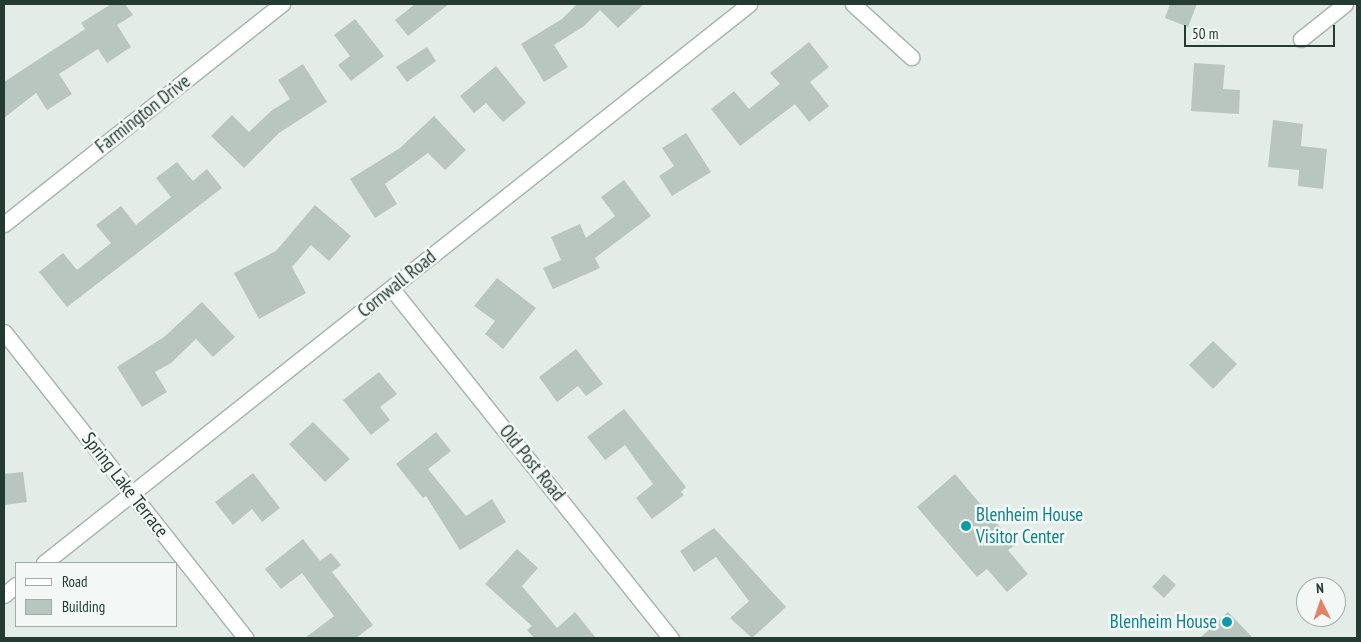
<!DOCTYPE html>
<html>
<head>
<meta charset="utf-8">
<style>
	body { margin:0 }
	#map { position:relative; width:1361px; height:642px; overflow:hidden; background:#e3ece7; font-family:"PT Sans Narrow",sans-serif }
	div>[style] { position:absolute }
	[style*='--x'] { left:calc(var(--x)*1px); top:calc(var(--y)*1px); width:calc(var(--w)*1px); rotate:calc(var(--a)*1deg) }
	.building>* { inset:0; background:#b9c6c0 }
	.roads { filter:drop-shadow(1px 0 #a6b3ae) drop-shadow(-1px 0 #a6b3ae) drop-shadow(0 1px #a6b3ae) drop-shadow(0 -1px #a6b3ae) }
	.minor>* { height:15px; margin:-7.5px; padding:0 7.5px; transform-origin:7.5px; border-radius:7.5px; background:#fff }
	.dots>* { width:14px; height:14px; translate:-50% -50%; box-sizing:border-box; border:2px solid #f3f8f6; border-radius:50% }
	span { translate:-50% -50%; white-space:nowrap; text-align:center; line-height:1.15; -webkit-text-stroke:5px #f3f8f6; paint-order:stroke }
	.street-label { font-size:19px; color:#243b34 }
	.culture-label { font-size:19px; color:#0d838f }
	.left { translate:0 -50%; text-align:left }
	.right { translate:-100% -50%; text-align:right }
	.frame { position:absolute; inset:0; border:5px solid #243b34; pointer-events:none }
	.legend { position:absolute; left:15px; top:562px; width:162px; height:65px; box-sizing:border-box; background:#f3f8f6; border:1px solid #a0aca8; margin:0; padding:6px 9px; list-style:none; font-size:15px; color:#243b34 }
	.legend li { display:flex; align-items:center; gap:10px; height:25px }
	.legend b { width:25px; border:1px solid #a0aca8 }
	.north { position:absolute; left:1296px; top:577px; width:50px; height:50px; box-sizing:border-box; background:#f3f8f6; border:1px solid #a0aca8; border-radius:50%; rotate:356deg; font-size:14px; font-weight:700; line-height:20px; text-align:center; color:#243b34 }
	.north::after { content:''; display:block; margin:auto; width:18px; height:22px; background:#e68067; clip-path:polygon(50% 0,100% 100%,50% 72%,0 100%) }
	.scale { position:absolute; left:1184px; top:25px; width:151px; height:22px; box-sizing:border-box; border:2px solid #243b34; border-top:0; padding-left:6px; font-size:15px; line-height:18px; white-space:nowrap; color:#243b34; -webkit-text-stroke:4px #f3f8f6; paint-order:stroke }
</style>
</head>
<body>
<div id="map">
	<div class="building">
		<div style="clip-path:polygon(111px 4px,125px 4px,133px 15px,117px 25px,131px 47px,107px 63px,98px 49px,59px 74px,72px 94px,47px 110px,36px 93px,4px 118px,4px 82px,85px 29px,81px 23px)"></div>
		<div style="clip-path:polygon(415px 4px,449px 4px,408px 36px,395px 20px)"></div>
		<div style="clip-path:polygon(577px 4px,644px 4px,618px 28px,600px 10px,584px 26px,554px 45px,568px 67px,544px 82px,521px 44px,562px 19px)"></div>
		<div style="clip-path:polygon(1170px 4px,1197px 4px,1188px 27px,1165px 18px)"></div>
		<div style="clip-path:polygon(355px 19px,384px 56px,351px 81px,338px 65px,350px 56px,334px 35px)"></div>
		<div style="clip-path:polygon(809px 42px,829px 67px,810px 82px,829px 106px,809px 122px,795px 104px,740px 146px,711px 109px,734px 91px,749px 109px,780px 84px,770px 73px)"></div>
		<div style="clip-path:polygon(427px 47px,436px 61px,407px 82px,396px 67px)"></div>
		<div style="clip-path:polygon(1194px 63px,1225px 65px,1223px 89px,1240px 90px,1239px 114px,1191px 111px)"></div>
		<div style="clip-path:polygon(303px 64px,327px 102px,279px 133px,244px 168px,211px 136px,232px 115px,249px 132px,271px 111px,290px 99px,278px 80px)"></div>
		<div style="clip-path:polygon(496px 66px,526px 103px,503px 122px,486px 103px,474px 113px,460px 96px)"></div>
		<div style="clip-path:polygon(434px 116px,466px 150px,445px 170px,428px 153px,385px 184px,397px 204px,375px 218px,350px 179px,400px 148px)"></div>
		<div style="clip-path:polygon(1273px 120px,1303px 124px,1301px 146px,1327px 149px,1323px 189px,1298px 186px,1299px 170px,1268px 167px)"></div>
		<div style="clip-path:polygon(686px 133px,711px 172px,672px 196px,659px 176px,674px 166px,662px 148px)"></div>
		<div style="clip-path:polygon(177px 162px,193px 181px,207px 169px,222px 188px,67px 307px,39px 272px,63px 253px,77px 270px,111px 243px,96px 225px,121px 206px,136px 225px,171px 197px,156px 178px)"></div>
		<div style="clip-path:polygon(624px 180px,651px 216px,595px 258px,600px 268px,553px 289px,543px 268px,561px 260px,551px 237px,580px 224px,586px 238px,615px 216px,601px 197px)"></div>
		<div style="clip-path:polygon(315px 205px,351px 236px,329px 261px,311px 245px,292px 267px,306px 293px,259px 319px,234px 273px,276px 251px)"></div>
		<div style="clip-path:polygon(497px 278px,536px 308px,503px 349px,485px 334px,495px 321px,474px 306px)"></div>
		<div style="clip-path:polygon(202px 302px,235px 337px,213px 357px,196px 339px,171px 363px,155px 372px,167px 392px,142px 407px,117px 367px,164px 337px)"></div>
		<div style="clip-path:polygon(1213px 341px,1237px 364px,1213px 389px,1189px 365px)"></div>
		<div style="clip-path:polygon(576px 349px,603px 384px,586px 396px,578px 386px,557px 402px,539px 377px)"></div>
		<div style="clip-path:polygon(379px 372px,397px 394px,380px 407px,390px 420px,371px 435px,343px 400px)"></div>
		<div style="clip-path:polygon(624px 409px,686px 487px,681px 492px,684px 495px,652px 519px,636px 498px,653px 484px,625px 445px,605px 460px,587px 437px)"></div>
		<div style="clip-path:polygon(313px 422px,350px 459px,325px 482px,289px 444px)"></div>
		<div style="clip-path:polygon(436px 432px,451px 451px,428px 469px,466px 516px,492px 499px,506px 522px,460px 550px,426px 496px,423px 498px,396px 464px)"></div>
		<div style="clip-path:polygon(23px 472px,27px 502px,4px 505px,4px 474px)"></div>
		<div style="clip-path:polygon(253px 473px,280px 508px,262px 522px,252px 509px,233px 525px,215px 502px)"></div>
		<div style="clip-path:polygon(955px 474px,1015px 545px,1008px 550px,1028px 574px,1007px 592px,987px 569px,977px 577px,917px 507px)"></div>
		<div style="clip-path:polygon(714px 528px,786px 607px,752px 638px,730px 618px,749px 601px,716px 557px,694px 572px,680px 551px)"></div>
		<div style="clip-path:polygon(303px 539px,320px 561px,331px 553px,341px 565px,332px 572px,373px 625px,356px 638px,305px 638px,334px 616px,302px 573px,281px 589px,265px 569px)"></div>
		<div style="clip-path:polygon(517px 549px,538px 568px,522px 586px,557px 628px,575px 612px,596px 638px,534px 638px,527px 630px,532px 626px,485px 584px)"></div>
		<div style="clip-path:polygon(1164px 574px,1176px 585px,1164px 598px,1152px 587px)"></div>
		<div style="clip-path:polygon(1228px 612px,1253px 638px,1200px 638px)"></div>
	</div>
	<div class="roads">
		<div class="minor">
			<div style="--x:853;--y:4;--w:79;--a:42.4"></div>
			<div style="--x:1301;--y:39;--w:56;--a:-38.5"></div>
			<div style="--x:4;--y:224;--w:355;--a:-38.4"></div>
			<div style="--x:392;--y:289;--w:447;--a:51.4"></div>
			<div style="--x:4;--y:332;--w:390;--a:51.7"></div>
			<div style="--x:44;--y:563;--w:900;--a:-38.41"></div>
			<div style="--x:4;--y:595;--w:16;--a:-40"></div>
		</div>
	</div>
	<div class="dots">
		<div style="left:966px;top:526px;background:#0f9aa8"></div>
		<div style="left:1227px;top:622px;background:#0f9aa8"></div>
	</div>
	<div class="street-label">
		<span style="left:143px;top:114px;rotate:-38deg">Farmington Drive</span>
		<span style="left:397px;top:284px;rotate:-39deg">Cornwall Road</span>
		<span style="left:532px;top:463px;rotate:51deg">Old Post Road</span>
		<span style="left:125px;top:485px;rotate:52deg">Spring Lake Terrace</span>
	</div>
	<div class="culture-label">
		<span class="left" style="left:976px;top:526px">Blenheim House<br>Visitor Center</span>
		<span class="right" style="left:1217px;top:622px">Blenheim House</span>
	</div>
	<div class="frame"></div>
	<ul class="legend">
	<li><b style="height:6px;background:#fff"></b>Road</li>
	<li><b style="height:14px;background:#b9c6c0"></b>Building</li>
	</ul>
	<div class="north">N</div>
	<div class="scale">50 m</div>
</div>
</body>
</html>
